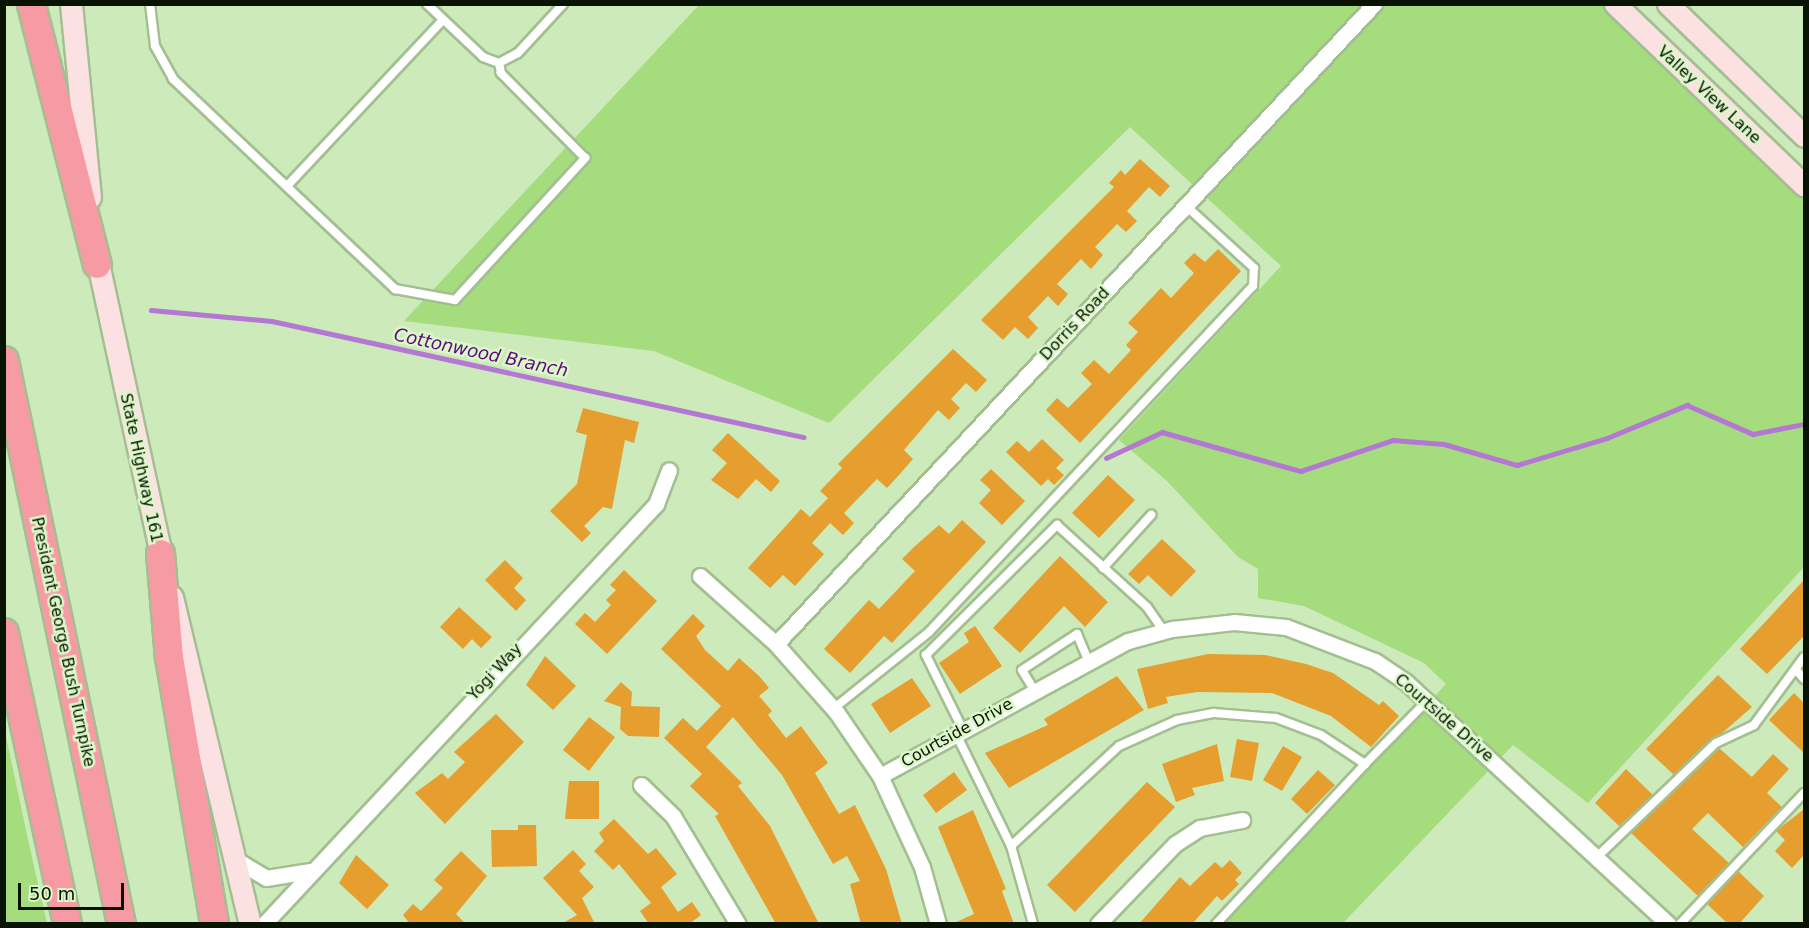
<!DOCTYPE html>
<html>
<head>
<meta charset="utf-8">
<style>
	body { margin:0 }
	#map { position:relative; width:1809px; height:928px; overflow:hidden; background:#cdeabb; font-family:"DejaVu Sans",sans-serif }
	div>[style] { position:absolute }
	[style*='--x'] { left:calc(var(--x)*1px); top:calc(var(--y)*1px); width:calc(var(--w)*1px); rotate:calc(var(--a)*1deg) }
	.green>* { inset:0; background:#a4dc7e }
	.stream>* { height:4.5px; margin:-2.25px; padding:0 2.25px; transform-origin:2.25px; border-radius:2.25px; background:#b477d3 }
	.building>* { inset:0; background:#e69f2e }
	.roads { filter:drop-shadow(2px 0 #a3bf91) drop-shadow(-2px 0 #a3bf91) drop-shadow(0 2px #a3bf91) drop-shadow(0 -2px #a3bf91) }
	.service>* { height:8px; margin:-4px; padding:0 4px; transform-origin:4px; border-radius:4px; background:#fff }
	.minor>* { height:15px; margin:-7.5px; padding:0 7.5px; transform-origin:7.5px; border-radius:7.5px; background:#fff }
	.secondary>* { height:21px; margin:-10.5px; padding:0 10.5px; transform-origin:10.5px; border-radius:10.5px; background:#fce1e3 }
	.motorway>* { height:27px; margin:-13.5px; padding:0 13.5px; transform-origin:13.5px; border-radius:13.5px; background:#f69aa3 }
	span { translate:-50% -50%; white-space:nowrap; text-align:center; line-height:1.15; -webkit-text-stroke:5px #daf8c8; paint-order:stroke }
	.street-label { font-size:16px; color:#091304 }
	.water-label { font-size:18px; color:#5f087e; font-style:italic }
	.frame { position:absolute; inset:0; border:6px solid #091304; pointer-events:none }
	.scale { position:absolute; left:18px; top:883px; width:106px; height:27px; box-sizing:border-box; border:3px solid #091304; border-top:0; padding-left:8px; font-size:18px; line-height:21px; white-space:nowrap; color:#091304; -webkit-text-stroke:4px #daf8c8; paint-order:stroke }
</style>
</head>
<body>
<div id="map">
	<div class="green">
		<div style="clip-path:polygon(699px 5px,1605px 5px,1804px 197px,1804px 567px,1588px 803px,1513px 745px,1343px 923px,1220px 923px,1446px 684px,1424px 663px,1304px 606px,1258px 598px,1258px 569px,1238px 557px,1167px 481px,1119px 440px,1281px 266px,1130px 127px,829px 423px,654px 351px,404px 321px)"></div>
		<div style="clip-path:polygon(4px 727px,27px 835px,47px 923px,5px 923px)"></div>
	</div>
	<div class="stream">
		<div style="--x:151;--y:310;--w:121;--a:5.2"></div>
		<div style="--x:272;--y:321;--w:544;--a:12.32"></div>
		<div style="--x:1106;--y:458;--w:62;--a:-24.9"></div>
		<div style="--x:1162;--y:432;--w:144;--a:15.7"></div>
		<div style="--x:1301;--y:471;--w:97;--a:-18.6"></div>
		<div style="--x:1393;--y:440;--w:51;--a:4.5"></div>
		<div style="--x:1444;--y:444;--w:76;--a:16"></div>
		<div style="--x:1517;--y:465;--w:94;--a:-16.7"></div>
		<div style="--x:1607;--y:438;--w:87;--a:-22.4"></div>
		<div style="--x:1687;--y:405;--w:72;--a:23.7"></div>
		<div style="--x:1753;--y:434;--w:52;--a:-11.1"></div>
	</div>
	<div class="building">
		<div style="clip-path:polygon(1140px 159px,1170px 186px,1160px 197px,1149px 187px,1127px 211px,1137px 221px,1126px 232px,1117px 224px,1095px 247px,1103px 255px,1091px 269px,1081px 259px,1057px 284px,1068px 294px,1058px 306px,1048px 296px,1028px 317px,1038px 328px,1028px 339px,1015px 327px,1003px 340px,981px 320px,1114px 187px,1109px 183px,1121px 170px,1125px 175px)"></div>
		<div style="clip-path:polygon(1218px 249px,1241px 271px,1080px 443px,1046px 410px,1057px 398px,1068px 408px,1092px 384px,1081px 373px,1094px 360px,1109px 374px,1131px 350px,1126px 345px,1138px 332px,1128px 323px,1161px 288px,1171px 298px,1194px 273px,1184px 263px,1194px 253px,1205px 262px)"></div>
		<div style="clip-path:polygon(953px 349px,987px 380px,976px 392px,966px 383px,951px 399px,960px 408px,949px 420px,938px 410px,904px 450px,913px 459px,899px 475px,887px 488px,877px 479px,844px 513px,854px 523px,843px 535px,830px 523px,812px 543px,824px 554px,795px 586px,783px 575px,770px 588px,748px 568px,801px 509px,810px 517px,828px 498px,820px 491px,842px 468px,838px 464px)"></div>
		<div style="clip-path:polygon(583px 408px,639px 422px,634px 443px,625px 440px,612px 509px,603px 507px,584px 526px,591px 533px,582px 542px,550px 511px,577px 484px,587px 435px,576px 432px)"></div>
		<div style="clip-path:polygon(728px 433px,780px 481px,771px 492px,756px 479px,738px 499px,711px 480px,727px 463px,712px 450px)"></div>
		<div style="clip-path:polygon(1042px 439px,1064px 460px,1056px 468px,1064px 475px,1054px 485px,1048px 479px,1041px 486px,1006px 452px,1017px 441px,1029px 452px)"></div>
		<div style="clip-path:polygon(991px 469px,1025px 501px,1002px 525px,979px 503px,991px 490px,980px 480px)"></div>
		<div style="clip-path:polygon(1108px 475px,1135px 500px,1099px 538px,1072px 513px)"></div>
		<div style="clip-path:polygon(962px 520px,986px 542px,892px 643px,884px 636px,850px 673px,824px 649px,869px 600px,879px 609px,915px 571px,902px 559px,914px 547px,939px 525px,949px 534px)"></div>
		<div style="clip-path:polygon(1162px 539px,1196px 571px,1171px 597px,1148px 575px,1139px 584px,1128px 574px)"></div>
		<div style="clip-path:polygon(1060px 556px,1108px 602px,1085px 627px,1064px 606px,1020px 653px,993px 628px)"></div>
		<div style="clip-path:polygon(505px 560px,523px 578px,514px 588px,526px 600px,516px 611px,485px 580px)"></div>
		<div style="clip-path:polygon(624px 570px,657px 601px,607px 654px,575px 624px,585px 613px,595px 622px,611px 605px,606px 600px,616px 590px,610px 585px)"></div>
		<div style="clip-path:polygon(1804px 580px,1804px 636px,1767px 674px,1740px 649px)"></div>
		<div style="clip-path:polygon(459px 607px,492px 637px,481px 648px,472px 639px,463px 649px,440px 627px)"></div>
		<div style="clip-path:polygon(693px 614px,705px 626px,696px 636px,705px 650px,728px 671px,739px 658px,759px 676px,769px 688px,759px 696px,772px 711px,768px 715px,786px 738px,801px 726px,828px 763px,815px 773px,839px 814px,855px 805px,886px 869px,902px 924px,861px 924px,850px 884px,860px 881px,847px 856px,833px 864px,782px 775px,733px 717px,706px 747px,742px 783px,738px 786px,770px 826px,819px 924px,776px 924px,715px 816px,719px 814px,690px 786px,702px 774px,664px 738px,683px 718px,697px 731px,721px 706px,661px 649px)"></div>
		<div style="clip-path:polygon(975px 626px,1002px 666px,960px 694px,939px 663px,969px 642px,964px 633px)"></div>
		<div style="clip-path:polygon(1208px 654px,1265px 655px,1306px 664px,1333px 673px,1379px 705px,1383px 701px,1399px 716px,1371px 747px,1331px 716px,1272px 693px,1197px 692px,1166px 697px,1168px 703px,1148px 709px,1137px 669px)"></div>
		<div style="clip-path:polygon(545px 656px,576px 686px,553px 710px,526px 685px)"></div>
		<div style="clip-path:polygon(1718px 675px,1752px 707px,1674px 775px,1646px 749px)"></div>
		<div style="clip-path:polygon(1117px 676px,1144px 710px,1009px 788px,985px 753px,1048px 725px,1044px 719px)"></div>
		<div style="clip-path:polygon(912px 678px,931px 706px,890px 733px,871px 704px)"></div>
		<div style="clip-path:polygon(621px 682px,632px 692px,631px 706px,660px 707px,659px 737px,628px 736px,620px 729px,621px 707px,604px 701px)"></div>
		<div style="clip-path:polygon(1794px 693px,1804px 703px,1804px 753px,1769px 720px)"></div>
		<div style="clip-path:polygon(496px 714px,524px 742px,445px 824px,415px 793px,442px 773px,448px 779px,465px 762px,454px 752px)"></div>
		<div style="clip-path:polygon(589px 717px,615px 737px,589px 771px,563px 750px)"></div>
		<div style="clip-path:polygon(1237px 739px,1259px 743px,1252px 781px,1230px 777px)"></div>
		<div style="clip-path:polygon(1217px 744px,1224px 781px,1192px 788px,1195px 795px,1176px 802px,1162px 764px)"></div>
		<div style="clip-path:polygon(1283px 746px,1302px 757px,1282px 791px,1263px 780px)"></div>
		<div style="clip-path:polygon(1719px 748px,1752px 777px,1773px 754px,1789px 769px,1767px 793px,1782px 807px,1743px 847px,1708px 813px,1692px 829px,1729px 863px,1698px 896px,1631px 833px)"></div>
		<div style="clip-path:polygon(1626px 769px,1653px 795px,1619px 826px,1595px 803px)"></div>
		<div style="clip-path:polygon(1318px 770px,1335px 785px,1307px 814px,1291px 799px)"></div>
		<div style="clip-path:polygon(954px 772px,967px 790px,936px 813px,923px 795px)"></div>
		<div style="clip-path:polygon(569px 781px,599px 781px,599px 819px,565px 819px)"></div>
		<div style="clip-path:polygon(1147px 782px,1175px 807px,1075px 912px,1047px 885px)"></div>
		<div style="clip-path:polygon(1804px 809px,1804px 855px,1792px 868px,1775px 851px,1785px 840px,1776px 831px)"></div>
		<div style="clip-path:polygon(973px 810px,1006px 889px,1002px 891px,1014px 924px,952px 924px,974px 914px,938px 827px)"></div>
		<div style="clip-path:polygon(614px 819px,648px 854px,656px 848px,677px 874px,661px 887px,678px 912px,692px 902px,701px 915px,689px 924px,649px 924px,640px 911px,651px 903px,619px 864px,613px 870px,594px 851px,604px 841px,599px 833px)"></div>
		<div style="clip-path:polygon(518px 825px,536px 825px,537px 866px,492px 867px,491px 830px,518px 830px)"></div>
		<div style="clip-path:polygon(573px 850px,586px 864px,579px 871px,594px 887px,582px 898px,595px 924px,561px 924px,577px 915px,543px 878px)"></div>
		<div style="clip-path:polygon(461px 851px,487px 876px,456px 914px,466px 924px,410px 924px,403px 915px,413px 904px,421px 911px,443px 888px,434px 880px)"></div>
		<div style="clip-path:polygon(356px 855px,389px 885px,367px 909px,339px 883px)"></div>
		<div style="clip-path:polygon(1230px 860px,1242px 873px,1235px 880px,1239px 884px,1222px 901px,1217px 896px,1192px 924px,1139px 924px,1180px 877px,1190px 886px,1215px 862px,1222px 868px)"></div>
		<div style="clip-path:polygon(1738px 871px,1764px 896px,1739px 924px,1728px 924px,1707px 904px)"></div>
	</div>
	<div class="roads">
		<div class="service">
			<div style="--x:150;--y:4;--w:42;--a:83.2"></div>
			<div style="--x:155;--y:46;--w:38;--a:61"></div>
			<div style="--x:173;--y:79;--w:306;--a:43.4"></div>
			<div style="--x:395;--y:289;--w:61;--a:10.4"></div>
			<div style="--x:455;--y:300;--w:193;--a:-47.5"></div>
			<div style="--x:585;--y:158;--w:120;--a:-134.7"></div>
			<div style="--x:501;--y:73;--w:10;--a:-101"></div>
			<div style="--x:427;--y:4;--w:77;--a:43.4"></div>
			<div style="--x:483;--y:57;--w:17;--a:21"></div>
			<div style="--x:499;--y:63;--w:21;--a:-28"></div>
			<div style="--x:518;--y:53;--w:67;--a:-47.4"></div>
			<div style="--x:287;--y:186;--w:228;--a:-46.8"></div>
			<div style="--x:1103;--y:568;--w:72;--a:-47.8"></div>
			<div style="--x:1796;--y:670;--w:12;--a:48"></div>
			<div style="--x:1034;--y:690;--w:23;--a:-121"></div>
			<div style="--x:1022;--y:670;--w:66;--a:-33.2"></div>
			<div style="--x:1077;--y:634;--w:28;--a:67"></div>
			<div style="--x:833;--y:709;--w:123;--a:-38.7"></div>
			<div style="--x:929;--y:632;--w:474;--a:-46.9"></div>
			<div style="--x:1253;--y:286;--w:18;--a:-87"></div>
			<div style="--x:1254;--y:268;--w:92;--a:-137.6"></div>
			<div style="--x:963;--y:730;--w:84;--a:-116.3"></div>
			<div style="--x:926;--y:655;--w:185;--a:-44.8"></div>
			<div style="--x:1057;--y:525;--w:122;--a:42.3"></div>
			<div style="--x:1147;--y:607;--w:29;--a:55"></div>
			<div style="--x:956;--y:734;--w:125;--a:63.8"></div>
			<div style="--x:1011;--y:846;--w:147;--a:-42.8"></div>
			<div style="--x:1119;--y:746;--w:64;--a:-24.1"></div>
			<div style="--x:1177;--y:720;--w:38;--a:-11"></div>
			<div style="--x:1214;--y:713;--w:62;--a:4.6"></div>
			<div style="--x:1276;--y:718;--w:48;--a:20.7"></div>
			<div style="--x:1321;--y:735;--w:53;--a:33.4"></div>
			<div style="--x:1365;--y:764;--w:88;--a:-45.5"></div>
			<div style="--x:1011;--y:846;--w:81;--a:74.2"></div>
			<div style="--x:1598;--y:856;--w:163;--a:-43.8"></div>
			<div style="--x:1716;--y:743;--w:42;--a:-25.3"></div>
			<div style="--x:1754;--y:725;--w:84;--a:-53.7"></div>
			<div style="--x:1216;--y:924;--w:219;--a:-47"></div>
			<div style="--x:1680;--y:924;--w:180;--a:-46.6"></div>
		</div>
		<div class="minor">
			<div style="--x:700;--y:576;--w:102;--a:41.8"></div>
			<div style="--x:776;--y:644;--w:92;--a:48.5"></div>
			<div style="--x:837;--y:713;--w:76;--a:55.7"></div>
			<div style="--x:880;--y:776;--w:100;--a:65.2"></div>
			<div style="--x:922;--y:867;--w:59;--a:74.3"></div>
			<div style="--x:776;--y:644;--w:876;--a:-46.94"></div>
			<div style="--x:880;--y:776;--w:282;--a:-28.6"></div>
			<div style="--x:1128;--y:641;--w:46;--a:-15.3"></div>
			<div style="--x:1172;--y:629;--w:62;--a:-6.4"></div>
			<div style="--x:1234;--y:622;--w:52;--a:5.5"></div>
			<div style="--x:1286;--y:627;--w:95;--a:20.9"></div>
			<div style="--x:1375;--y:661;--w:37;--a:34"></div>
			<div style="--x:1406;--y:682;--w:357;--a:42.7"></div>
			<div style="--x:641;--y:785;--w:45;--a:44.1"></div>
			<div style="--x:673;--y:816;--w:126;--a:59"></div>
			<div style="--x:238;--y:861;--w:33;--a:31"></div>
			<div style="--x:266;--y:878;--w:45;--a:-9"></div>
			<div style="--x:264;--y:924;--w:575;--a:-46.97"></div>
			<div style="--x:656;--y:504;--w:36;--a:-69"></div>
			<div style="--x:1098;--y:924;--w:111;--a:-46.1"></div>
			<div style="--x:1175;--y:844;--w:30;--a:-33"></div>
			<div style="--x:1200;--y:828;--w:43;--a:-10.8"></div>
		</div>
		<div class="secondary">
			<div style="--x:71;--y:4;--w:194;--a:84.4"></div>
			<div style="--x:1615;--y:4;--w:262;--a:43.8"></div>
			<div style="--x:1668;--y:4;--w:190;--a:44.1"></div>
			<div style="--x:95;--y:249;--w:325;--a:77.8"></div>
			<div style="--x:172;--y:597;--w:336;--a:76.6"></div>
		</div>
		<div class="motorway">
			<div style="--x:31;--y:4;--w:268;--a:75.8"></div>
			<div style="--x:4;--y:360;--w:576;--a:78.28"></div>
			<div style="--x:160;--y:553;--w:104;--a:85.1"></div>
			<div style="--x:169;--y:657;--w:271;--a:80.4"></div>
			<div style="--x:4;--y:632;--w:299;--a:77.8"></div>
		</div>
	</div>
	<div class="street-label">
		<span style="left:1709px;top:95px;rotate:43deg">Valley View Lane</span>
		<span style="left:1075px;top:324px;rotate:-47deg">Dorris Road</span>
		<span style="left:141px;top:468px;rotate:78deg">State Highway 161</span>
		<span style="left:63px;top:642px;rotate:78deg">President George Bush Turnpike</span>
		<span style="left:495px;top:672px;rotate:-47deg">Yogi Way</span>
		<span style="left:1444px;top:718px;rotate:41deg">Courtside Drive</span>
		<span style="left:957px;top:733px;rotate:-29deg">Courtside Drive</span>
	</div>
	<div class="water-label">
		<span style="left:481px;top:353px;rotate:12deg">Cottonwood Branch</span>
	</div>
	<div class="frame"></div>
	<div class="scale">50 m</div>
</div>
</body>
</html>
